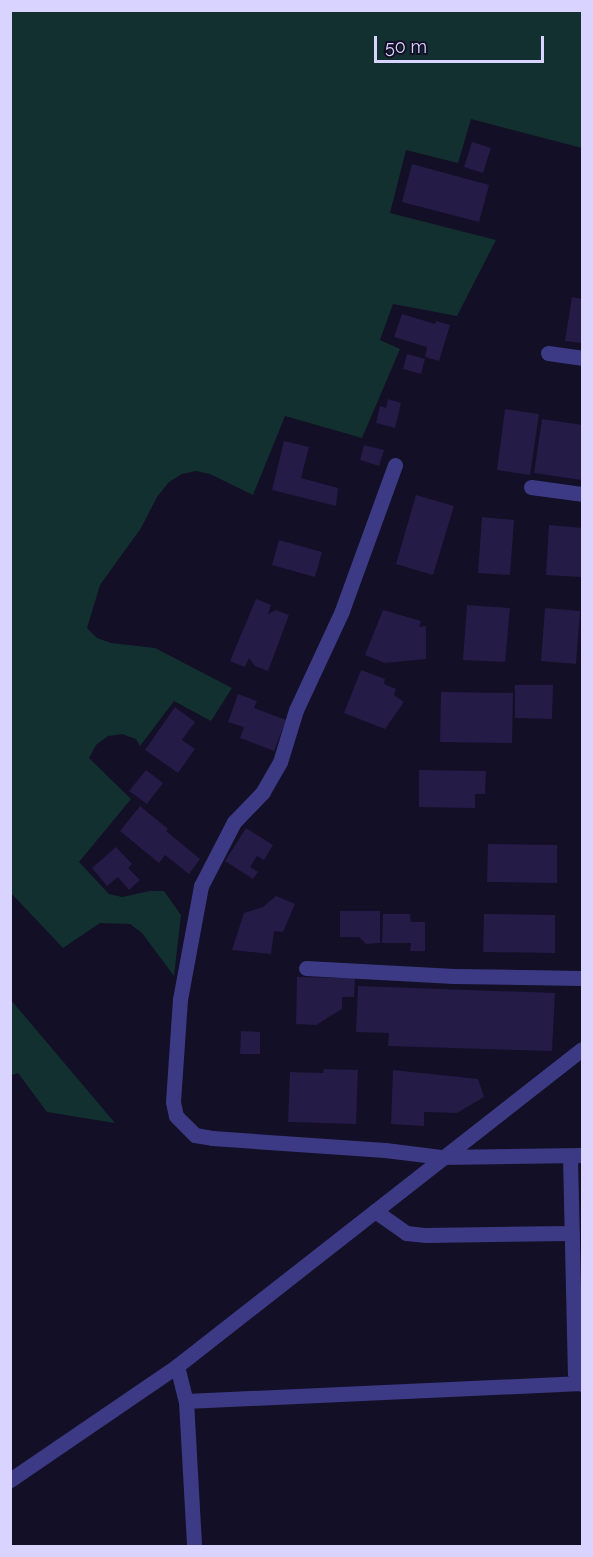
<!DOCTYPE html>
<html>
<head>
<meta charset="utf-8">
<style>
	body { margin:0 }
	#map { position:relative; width:593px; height:1557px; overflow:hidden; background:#130f26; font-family:Raleway,sans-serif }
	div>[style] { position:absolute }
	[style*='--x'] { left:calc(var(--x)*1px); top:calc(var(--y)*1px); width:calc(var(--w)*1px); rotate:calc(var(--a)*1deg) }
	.green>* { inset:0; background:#12302f }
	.building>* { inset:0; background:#241b47 }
	.minor>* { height:15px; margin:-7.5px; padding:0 7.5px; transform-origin:7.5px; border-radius:7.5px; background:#3d3a85 }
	span { translate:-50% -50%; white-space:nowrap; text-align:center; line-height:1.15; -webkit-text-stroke:4.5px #130f26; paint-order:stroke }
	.frame { position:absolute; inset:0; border:12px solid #d9d4ff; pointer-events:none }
	.scale { position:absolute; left:374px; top:36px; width:170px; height:27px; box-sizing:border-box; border:3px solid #d9d4ff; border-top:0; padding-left:8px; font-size:18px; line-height:21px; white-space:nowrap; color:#d9d4ff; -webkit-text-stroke:4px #130f26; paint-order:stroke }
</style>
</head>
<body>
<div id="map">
	<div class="green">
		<div style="clip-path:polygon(10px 11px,582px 11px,582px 148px,471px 119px,458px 163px,406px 150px,390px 213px,496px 240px,457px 316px,393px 304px,380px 340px,400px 349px,362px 438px,285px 416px,253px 495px,210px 474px,196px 471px,182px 474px,169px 482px,157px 497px,141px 528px,100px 585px,87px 628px,97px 638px,111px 643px,155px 648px,232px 688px,211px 721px,174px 701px,140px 746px,136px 739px,122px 734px,108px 736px,96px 745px,89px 758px,131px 799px,79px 862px,109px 894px,122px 897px,150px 891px,164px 891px,181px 915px,174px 976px,142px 933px,130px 924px,100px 923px,63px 948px,11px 893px)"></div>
		<div style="clip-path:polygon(11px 1000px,115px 1123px,47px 1112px,18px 1073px,13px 1075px,10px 1072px)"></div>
	</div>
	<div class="building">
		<div style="clip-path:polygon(472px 142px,491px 148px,483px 173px,464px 167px)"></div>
		<div style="clip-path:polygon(412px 164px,489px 185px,479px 222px,402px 202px)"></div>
		<div style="clip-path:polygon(572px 297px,582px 299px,582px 343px,565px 341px)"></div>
		<div style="clip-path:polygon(402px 314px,435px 324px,436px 321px,450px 325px,439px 361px,425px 357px,427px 347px,394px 337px)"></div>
		<div style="clip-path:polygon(407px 354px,425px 359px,421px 374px,403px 369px)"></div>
		<div style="clip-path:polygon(388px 399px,401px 403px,395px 428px,376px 423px,380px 406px,386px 408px)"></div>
		<div style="clip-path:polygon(505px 409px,539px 414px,530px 475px,497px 470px)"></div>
		<div style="clip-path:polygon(542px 419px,582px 425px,582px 480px,534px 473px)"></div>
		<div style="clip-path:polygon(284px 441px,309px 447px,301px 478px,338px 488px,336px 506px,272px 490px)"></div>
		<div style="clip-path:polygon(364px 445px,384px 450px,379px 466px,360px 460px)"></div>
		<div style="clip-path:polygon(416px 495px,454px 506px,433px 575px,396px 564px)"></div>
		<div style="clip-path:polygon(482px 517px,514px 520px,510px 575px,478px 573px)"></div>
		<div style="clip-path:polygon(549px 525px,582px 528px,582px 577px,546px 575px)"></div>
		<div style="clip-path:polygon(279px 540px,322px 552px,315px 577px,272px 565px)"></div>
		<div style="clip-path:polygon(256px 599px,271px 605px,268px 614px,276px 610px,289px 615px,268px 671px,255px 666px,249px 658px,245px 667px,230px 661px)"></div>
		<div style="clip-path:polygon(467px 605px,510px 608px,505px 662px,463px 660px)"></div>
		<div style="clip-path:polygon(545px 608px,580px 611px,576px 664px,541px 661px)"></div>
		<div style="clip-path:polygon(383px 610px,421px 621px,419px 627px,426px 626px,426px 659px,385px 663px,365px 655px)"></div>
		<div style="clip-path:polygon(361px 670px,385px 679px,384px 684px,396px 689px,394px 695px,404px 702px,385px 729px,344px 713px)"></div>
		<div style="clip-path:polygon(515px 685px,553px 685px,552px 719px,515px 718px)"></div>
		<div style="clip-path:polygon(441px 692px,513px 693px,512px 743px,440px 742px)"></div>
		<div style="clip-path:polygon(238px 694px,257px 701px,254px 708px,286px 720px,274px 751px,240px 738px,244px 727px,228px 722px)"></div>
		<div style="clip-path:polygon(175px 707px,195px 722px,182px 740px,195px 749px,178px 773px,145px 750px)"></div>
		<div style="clip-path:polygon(146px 770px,163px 783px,147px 804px,129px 791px)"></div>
		<div style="clip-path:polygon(419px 770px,486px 771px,485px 794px,475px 794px,475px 808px,419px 807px)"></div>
		<div style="clip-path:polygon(140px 806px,168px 829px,166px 831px,200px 859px,189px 874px,165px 855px,159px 863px,120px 831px)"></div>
		<div style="clip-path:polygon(246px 828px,273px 845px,264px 860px,257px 856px,250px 867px,258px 872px,253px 879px,225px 861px)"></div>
		<div style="clip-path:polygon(488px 844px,557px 845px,557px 883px,487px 882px)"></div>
		<div style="clip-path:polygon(116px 847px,132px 864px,128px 868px,140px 880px,129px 890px,118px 877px,107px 886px,92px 868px)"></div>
		<div style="clip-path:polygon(276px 896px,295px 904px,283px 932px,274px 931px,271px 954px,232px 950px,244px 913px,263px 907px)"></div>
		<div style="clip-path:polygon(340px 911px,380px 911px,380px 943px,366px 944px,359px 937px,340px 937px)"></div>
		<div style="clip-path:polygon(383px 914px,410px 914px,411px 922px,425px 922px,425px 951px,410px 951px,411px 943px,382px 943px)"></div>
		<div style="clip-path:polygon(484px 914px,555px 915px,555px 953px,483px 952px)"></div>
		<div style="clip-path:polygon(297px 977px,355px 978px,354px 997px,342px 997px,342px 1009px,316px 1025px,296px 1024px)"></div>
		<div style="clip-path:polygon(358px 986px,555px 993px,552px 1051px,388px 1046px,389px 1033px,356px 1032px)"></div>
		<div style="clip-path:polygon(241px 1031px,260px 1032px,260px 1054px,240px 1054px)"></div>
		<div style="clip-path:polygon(324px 1069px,358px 1070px,356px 1124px,288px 1122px,290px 1072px,323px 1073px)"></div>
		<div style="clip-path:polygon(393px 1070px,478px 1079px,484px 1097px,457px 1113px,424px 1112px,424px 1126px,391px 1124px)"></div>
	</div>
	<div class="minor">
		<div style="--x:548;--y:353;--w:34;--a:8"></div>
		<div style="--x:395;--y:465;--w:155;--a:110"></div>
		<div style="--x:342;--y:611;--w:109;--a:114.9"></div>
		<div style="--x:296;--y:710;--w:54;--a:107.1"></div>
		<div style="--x:280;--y:762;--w:34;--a:120"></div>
		<div style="--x:263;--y:792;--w:42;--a:134"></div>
		<div style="--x:234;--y:822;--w:72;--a:117.3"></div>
		<div style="--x:201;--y:886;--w:115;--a:100.5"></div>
		<div style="--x:180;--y:999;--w:103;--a:93.9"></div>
		<div style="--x:173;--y:1102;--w:14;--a:78"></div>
		<div style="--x:176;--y:1116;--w:27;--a:45"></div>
		<div style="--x:195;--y:1135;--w:17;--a:10"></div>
		<div style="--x:212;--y:1138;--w:173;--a:4"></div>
		<div style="--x:385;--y:1150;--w:56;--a:7.1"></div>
		<div style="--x:441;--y:1157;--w:141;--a:-0.8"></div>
		<div style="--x:531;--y:487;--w:51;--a:7.8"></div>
		<div style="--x:306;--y:968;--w:148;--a:3.1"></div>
		<div style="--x:454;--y:976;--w:128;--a:0.9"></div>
		<div style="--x:570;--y:1156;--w:217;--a:88.7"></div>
		<div style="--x:575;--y:1373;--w:13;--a:58"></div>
		<div style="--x:375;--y:1211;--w:38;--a:35"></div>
		<div style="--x:406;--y:1233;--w:20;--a:6"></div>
		<div style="--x:426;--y:1235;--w:146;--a:-0.8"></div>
		<div style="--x:177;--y:1366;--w:36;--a:76"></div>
		<div style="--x:186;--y:1401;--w:145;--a:86.8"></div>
		<div style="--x:186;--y:1401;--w:396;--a:-2.6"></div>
		<div style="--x:10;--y:1480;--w:202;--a:-34.3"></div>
		<div style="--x:177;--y:1366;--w:514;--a:-38.05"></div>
	</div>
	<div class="frame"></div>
	<div class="scale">50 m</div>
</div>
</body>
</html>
